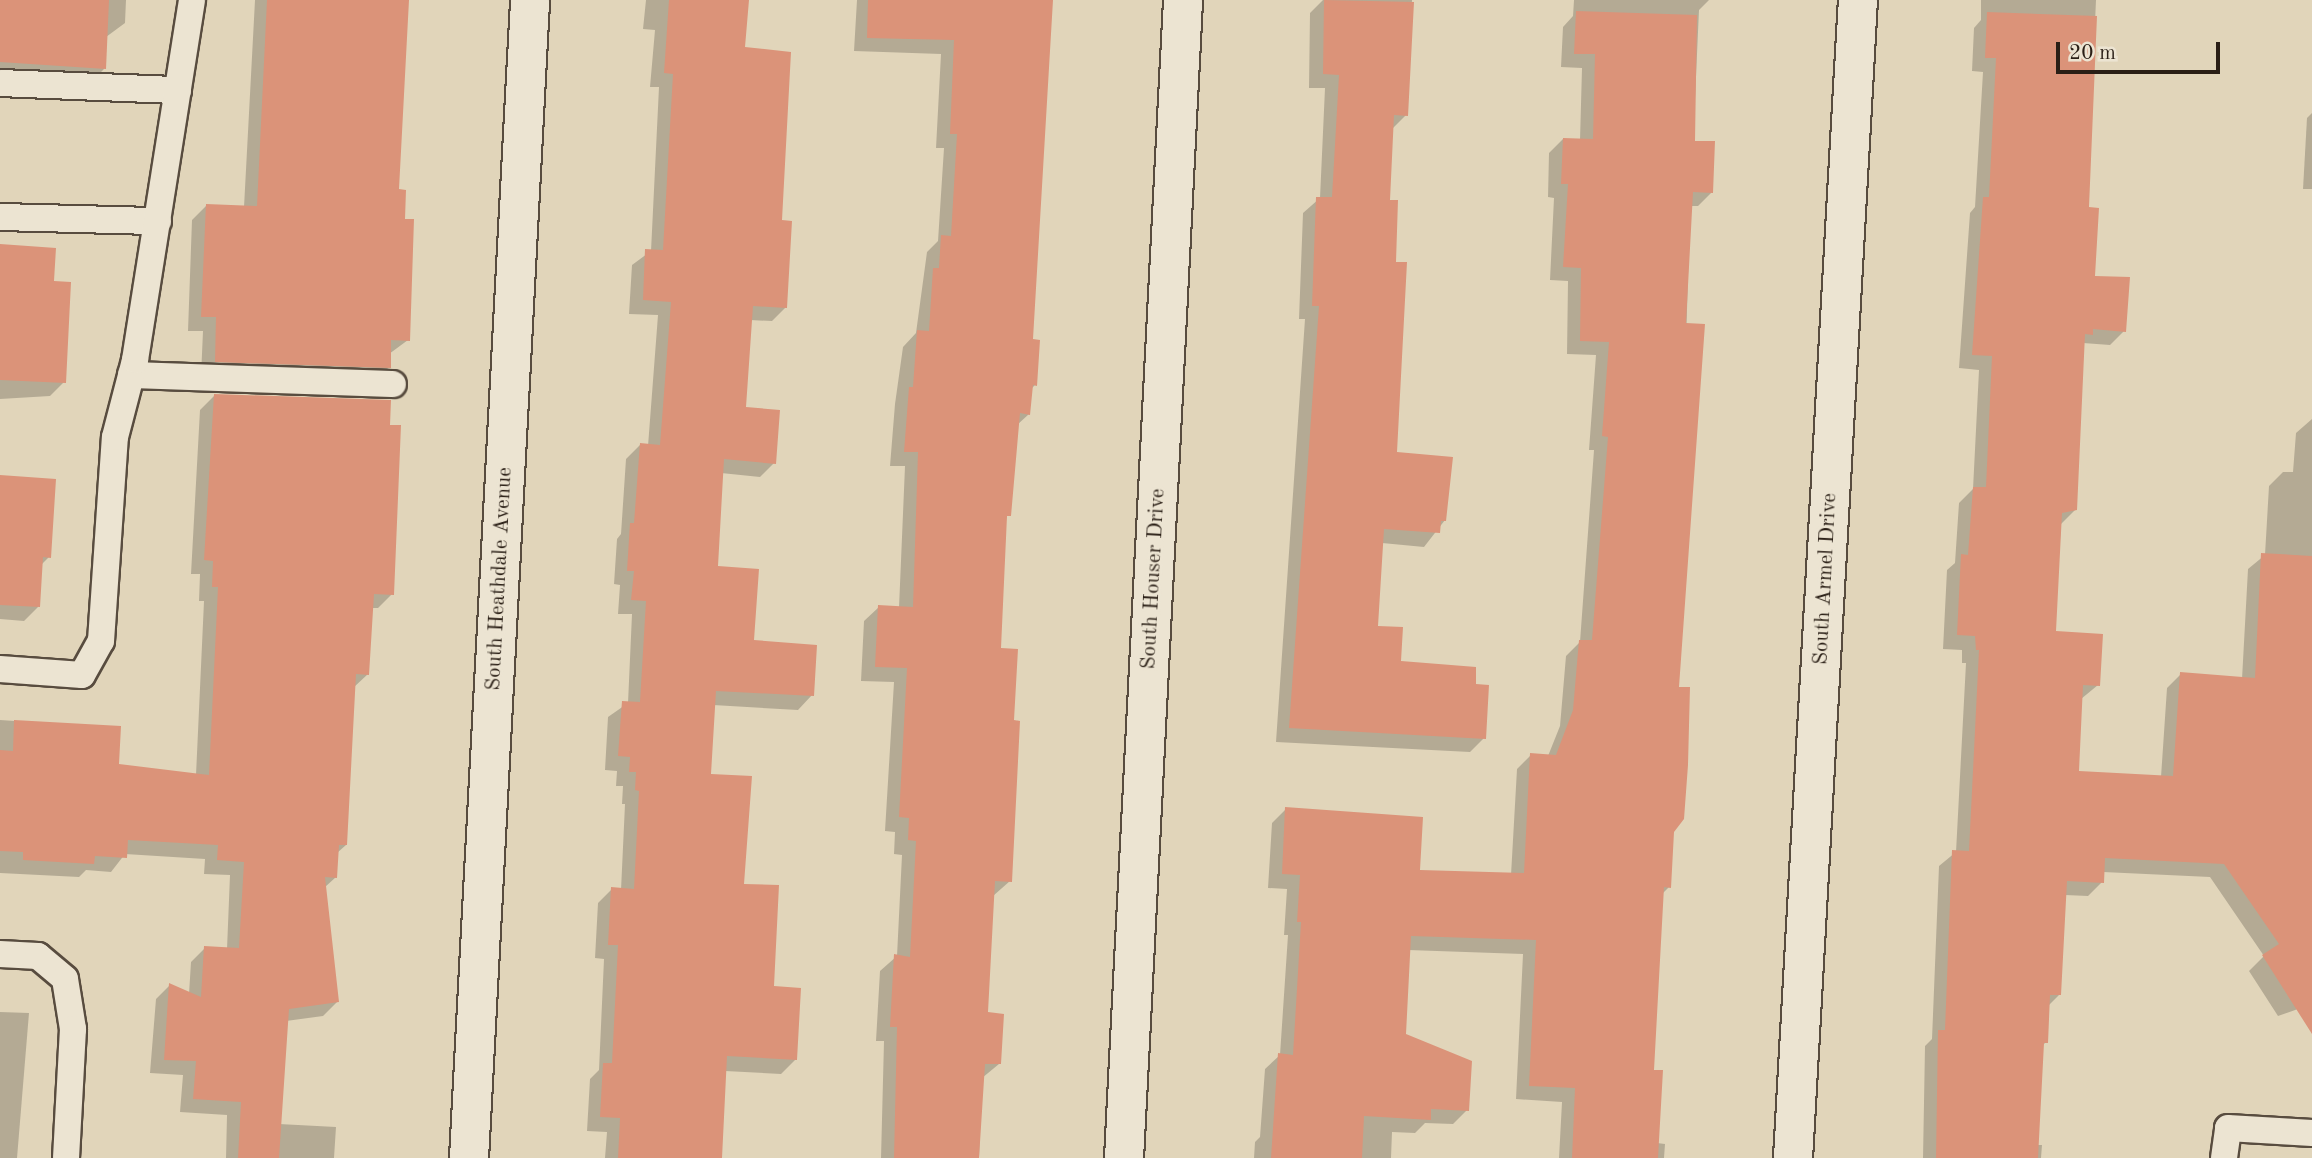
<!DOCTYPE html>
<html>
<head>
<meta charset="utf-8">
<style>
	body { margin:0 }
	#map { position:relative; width:2312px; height:1158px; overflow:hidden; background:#e1d5ba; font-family:"Old Standard TT",serif }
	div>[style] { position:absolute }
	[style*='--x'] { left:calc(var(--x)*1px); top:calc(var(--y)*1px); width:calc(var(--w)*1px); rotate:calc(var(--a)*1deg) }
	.shadow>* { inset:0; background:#0003 }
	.building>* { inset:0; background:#db9379 }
	.roads { filter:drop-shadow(2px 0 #584c3f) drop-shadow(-2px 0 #584c3f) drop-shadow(0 2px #584c3f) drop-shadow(0 -2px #584c3f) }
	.lane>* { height:26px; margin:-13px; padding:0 13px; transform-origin:13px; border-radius:13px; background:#ece4d2 }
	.street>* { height:38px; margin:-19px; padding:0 19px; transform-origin:19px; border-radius:19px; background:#ece4d2 }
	span { translate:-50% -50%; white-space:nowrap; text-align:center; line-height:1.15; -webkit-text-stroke:5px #ece4d2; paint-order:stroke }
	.street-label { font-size:21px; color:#2a1f16 }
	.scale { position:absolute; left:2056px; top:42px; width:164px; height:32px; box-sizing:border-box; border:4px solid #2a1f16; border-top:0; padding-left:9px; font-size:21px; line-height:24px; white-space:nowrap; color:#2a1f16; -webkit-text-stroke:5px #ece4d2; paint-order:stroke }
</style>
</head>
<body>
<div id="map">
	<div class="shadow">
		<div style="clip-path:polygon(0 0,126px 0,125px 23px,106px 37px,104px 69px,90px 83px,0 77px)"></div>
		<div style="clip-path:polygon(255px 0,408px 0,397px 191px,408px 340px,389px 354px,389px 367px,375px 382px,201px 376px,203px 331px,188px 331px,192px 220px,206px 206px,244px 207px)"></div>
		<div style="clip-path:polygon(646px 0,747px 0,743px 49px,780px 222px,786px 307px,772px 321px,750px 320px,744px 409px,774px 463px,760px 477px,721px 473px,716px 568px,752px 642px,812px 695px,798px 710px,713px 705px,709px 775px,796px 1059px,781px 1074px,725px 1071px,720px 1158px,605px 1158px,607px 1132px,587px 1131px,590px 1079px,599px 1070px,604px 959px,595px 958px,598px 903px,612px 889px,621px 890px,625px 804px,622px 804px,623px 786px,616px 786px,617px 771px,605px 770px,608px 717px,628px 703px,632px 614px,618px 614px,620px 585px,614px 584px,617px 539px,621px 534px,626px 459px,640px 445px,648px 446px,658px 315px,629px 314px,632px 265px,651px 251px,659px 87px,650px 87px,655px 30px,643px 29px)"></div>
		<div style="clip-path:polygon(857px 0,1050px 0,1031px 341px,1035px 385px,1030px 390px,1029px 414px,1017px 425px,1006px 520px,999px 649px,1012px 722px,1010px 881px,993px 896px,986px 1014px,999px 1064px,982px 1078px,979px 1158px,881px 1158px,884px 1041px,876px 1041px,880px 971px,897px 956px,902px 855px,894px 854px,895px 832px,885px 831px,894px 682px,861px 681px,864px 621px,879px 607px,899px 608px,905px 466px,890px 466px,895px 404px,903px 347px,916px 333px,927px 252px,938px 241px,944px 148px,936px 148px,941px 54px,854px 51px)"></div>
		<div style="clip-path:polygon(1323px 0,1412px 0,1406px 115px,1392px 129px,1388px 201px,1394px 263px,1396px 453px,1445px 520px,1424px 547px,1382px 543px,1376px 627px,1399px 662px,1474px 686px,1484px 738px,1470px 752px,1276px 742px,1305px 319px,1299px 319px,1303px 213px,1320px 198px,1325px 88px,1309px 88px,1310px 13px)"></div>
		<div style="clip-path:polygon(1574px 0,1709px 0,1699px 10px,1693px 143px,1712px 192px,1698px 206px,1690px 206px,1672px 831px,1669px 887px,1662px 894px,1653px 1071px,1657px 1143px,1665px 1144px,1664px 1158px,1559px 1158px,1562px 1102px,1516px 1099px,1523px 954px,1408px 950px,1404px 1035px,1467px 1110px,1453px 1124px,1425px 1123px,1415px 1133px,1392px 1132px,1391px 1158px,1254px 1158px,1255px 1142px,1260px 1137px,1265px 1069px,1280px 1055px,1288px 935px,1284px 935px,1287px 889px,1268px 888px,1272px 823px,1286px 809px,1419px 872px,1511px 875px,1517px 769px,1531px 755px,1548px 756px,1560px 726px,1566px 656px,1580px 642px,1594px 450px,1589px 450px,1596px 355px,1567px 354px,1568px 281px,1550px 280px,1554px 198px,1548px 197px,1549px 153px,1563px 139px,1580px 140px,1582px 68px,1561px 67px,1563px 27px,1573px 16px)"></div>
		<div style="clip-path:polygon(1981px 0,2096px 0,2087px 209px,2093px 277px,2124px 331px,2110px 345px,2083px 343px,2075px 510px,2061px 524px,2054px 633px,2098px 685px,2081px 699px,2077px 772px,2161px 777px,2167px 688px,2181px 674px,2242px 679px,2248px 569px,2265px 555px,2269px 486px,2283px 472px,2293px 472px,2296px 433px,2312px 419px,2312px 1004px,2278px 1016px,2249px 971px,2264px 956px,2210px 877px,2103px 872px,2102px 882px,2088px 896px,2065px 895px,2059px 995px,2048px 1006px,2046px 1042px,2042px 1046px,2037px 1145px,2042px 1145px,2041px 1158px,1923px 1158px,1925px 1046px,1932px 1039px,1939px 866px,1956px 852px,1966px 663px,1962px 663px,1962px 650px,1943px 649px,1947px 570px,1955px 563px,1959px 503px,1973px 489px,1979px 370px,1959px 368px,1970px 213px,1975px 207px,1983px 72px,1972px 71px,1974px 28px,1981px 20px)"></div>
		<div style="clip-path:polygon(2312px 113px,2312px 189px,2303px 189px,2307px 118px)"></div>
		<div style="clip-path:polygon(0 246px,52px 283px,64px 382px,50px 396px,0 399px)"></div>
		<div style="clip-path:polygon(215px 395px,392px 594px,378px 608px,371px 608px,368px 674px,353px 688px,346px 845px,337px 853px,336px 877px,324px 888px,337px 1002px,323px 1016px,286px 1021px,279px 1124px,336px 1127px,334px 1158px,226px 1158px,227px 1115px,180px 1112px,183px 1075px,150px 1073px,156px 999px,170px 985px,189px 994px,191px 962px,205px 948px,227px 949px,230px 875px,204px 874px,205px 859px,125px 854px,111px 872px,86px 870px,79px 877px,0 873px,0 720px,119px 728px,117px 766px,196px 775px,204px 601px,199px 601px,200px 574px,191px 574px,200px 410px)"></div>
		<div style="clip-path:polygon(0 479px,49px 557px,41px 565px,38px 607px,24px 621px,0 619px)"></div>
		<div style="clip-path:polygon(0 1012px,29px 1013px,17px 1158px,0 1158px)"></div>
	</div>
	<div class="building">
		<div style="clip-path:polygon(0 0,109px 0,106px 69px,0 62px)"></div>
		<div style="clip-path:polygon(267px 0,409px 0,399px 189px,406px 190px,405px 219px,414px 219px,410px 341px,391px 340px,391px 368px,215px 362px,216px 317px,201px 317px,206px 204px,257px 206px)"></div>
		<div style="clip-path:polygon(669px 0,749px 0,745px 47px,791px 52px,782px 220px,792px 221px,787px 308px,753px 306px,746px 407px,780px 410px,776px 464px,724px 459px,718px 566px,759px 569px,754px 640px,817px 645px,814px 696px,716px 691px,711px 774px,752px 776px,744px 884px,779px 885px,774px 986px,801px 988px,797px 1060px,727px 1056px,722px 1158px,618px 1158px,620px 1118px,600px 1117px,603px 1063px,612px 1063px,618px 945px,608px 945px,611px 887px,634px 889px,639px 791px,635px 790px,636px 772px,629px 772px,630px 757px,618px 756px,622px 701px,640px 702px,646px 601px,631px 600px,634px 571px,627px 571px,630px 523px,634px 523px,640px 443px,660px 445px,671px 302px,643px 300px,645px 249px,663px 250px,673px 74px,664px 73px)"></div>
		<div style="clip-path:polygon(868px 0,1053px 0,1033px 339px,1040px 340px,1037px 386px,1033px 385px,1030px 415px,1020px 413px,1011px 516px,1007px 516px,1001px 648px,1018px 649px,1014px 720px,1020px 721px,1012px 882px,995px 881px,988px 1012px,1004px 1014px,1001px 1064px,985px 1064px,979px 1158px,894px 1158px,897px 1027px,890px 1027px,894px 954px,910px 957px,916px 841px,908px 840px,909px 818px,899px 817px,907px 668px,875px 667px,878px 605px,913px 607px,918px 452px,904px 452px,909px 387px,913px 387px,917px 330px,929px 331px,933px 268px,939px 268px,941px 235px,951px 236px,957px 134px,950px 134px,954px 40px,867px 38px)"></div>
		<div style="clip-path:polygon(1324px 0,1414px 2px,1408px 116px,1394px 115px,1390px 200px,1398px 200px,1396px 262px,1407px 262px,1397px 452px,1453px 457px,1446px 521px,1441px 521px,1440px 533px,1384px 529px,1378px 626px,1403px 627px,1401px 661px,1476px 667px,1476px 684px,1489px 685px,1486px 739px,1289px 728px,1319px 306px,1312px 306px,1316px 197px,1332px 197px,1339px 75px,1323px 74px)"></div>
		<div style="clip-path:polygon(1576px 11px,1697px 15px,1695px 141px,1715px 141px,1713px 193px,1693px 192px,1686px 323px,1705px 324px,1679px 687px,1690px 687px,1688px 765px,1684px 819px,1674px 832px,1671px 888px,1664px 887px,1654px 1070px,1663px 1070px,1658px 1158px,1572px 1158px,1575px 1088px,1529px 1086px,1536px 940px,1411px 936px,1406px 1034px,1472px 1061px,1469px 1111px,1431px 1109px,1431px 1120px,1364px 1116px,1362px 1158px,1271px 1158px,1278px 1053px,1293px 1055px,1301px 922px,1297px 922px,1300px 875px,1282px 874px,1285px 807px,1423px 817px,1420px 870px,1524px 873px,1530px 753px,1556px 755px,1573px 710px,1579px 640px,1592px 640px,1608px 437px,1602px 436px,1609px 342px,1580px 341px,1581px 268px,1563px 267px,1568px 184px,1561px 184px,1563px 138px,1593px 139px,1595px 54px,1574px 54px)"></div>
		<div style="clip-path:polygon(1987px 12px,2097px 16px,2089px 207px,2099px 208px,2095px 276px,2130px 277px,2126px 332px,2093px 329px,2093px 335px,2085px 334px,2077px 510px,2062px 513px,2056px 631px,2103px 634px,2100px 686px,2083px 685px,2079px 771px,2173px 776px,2180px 672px,2255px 678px,2261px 553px,2312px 556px,2312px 1034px,2262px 955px,2279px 944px,2224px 864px,2105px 858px,2104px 883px,2067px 881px,2061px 995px,2050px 995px,2048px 1043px,2044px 1043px,2038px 1158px,1936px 1158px,1938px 1030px,1945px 1030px,1952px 850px,1969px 851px,1979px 650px,1976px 650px,1975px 636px,1957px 635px,1961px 554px,1968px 555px,1973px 487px,1986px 487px,1992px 356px,1972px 355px,1983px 197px,1989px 197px,1996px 58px,1985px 58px)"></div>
		<div style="clip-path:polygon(0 244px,56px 248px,54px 281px,71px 282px,66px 383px,0 380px)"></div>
		<div style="clip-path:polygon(214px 394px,391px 400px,390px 425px,401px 425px,394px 595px,374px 594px,369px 675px,356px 674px,347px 845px,339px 845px,337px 878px,325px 877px,339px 1002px,289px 1009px,279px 1158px,238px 1158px,241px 1102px,193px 1099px,196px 1061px,164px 1060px,169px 983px,201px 997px,204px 946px,239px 948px,244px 862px,217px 860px,218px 845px,128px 840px,127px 858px,95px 856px,94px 864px,23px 860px,23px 852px,0 851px,0 750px,13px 751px,14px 720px,121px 726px,119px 764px,209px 775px,218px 587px,212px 587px,213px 561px,204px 560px)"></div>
		<div style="clip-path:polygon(0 475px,56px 479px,51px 558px,43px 557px,40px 607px,0 605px)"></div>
	</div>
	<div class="roads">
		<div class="lane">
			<div style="--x:0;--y:83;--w:178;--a:2.3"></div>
			<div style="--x:0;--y:217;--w:158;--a:1.5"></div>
			<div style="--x:131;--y:375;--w:262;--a:2"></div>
			<div style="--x:0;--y:669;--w:82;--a:4.2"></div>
			<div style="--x:82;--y:675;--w:39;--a:-61"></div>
			<div style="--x:101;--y:641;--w:204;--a:-86.1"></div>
			<div style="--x:115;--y:437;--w:80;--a:-75.4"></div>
			<div style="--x:135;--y:360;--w:364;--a:-81"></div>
			<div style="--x:0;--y:954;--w:38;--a:3"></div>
			<div style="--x:38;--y:956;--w:35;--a:40"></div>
			<div style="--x:65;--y:979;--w:51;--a:80.9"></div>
			<div style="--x:73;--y:1029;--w:129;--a:93.1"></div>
			<div style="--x:2224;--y:1158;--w:30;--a:-82"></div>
			<div style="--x:2228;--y:1128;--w:84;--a:3.4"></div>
		</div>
		<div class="street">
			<div style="--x:469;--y:1158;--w:1160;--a:-86.98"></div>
			<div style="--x:1124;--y:1158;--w:1160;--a:-87.08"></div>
			<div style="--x:1793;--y:1158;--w:1160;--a:-86.79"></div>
		</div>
	</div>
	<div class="street-label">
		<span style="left:500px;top:579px;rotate:-87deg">South Heathdale Avenue</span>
		<span style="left:1154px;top:579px;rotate:-87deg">South Houser Drive</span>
		<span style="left:1826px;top:579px;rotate:-87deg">South Armel Drive</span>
	</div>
	<div class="scale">20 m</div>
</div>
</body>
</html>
